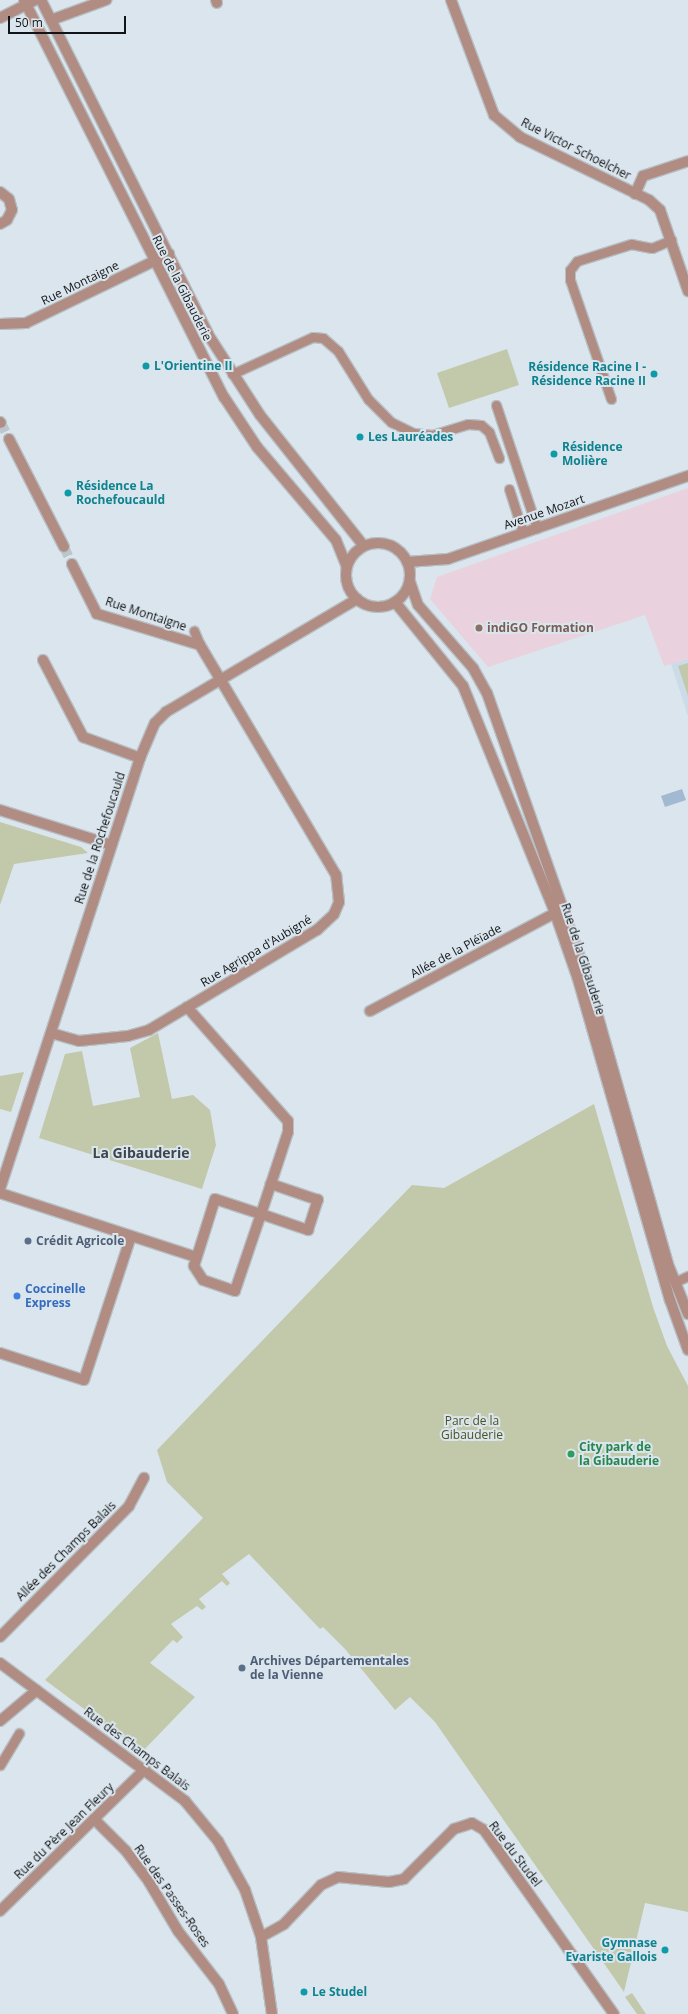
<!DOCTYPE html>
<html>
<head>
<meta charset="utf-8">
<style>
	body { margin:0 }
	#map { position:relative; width:688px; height:2014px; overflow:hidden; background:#dbe5ed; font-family:"Open Sans",sans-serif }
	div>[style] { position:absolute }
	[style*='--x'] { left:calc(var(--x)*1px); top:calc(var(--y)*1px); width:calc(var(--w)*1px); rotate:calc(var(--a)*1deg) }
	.commercial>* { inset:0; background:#e9d2de }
	.built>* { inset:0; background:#cbdbe8 }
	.green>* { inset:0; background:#c2c9ab }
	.water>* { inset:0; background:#a1b9d1 }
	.minor-tunnel>* { height:10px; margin-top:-5px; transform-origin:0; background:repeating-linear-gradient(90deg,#bdc6cd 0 10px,transparent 0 15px) }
	.roads { filter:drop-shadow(1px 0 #b7c0c6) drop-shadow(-1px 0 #b7c0c6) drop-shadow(0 1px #b7c0c6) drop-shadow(0 -1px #b7c0c6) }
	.service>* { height:9px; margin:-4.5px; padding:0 4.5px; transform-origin:4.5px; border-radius:4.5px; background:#b08c82 }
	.minor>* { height:10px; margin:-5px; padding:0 5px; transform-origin:5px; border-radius:5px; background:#b08c82 }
	.tertiary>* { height:10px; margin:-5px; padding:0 5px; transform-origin:5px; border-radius:5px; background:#b08c82 }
	.tertiary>.ring { margin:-5px; padding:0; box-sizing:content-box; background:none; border:10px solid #b08c82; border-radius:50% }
	.dots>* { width:11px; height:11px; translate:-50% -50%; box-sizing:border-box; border:2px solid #dbe5ed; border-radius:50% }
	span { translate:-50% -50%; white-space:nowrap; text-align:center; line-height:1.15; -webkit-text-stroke:4px #dbe5ed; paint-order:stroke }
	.street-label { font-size:12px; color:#111517 }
	.culture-label { font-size:12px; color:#0d838f; font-weight:700 }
	.left { translate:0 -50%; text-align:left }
	.right { translate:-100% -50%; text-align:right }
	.education-label { font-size:12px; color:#785e54; font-weight:700 }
	.service-label { font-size:12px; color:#4e5e75; font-weight:700 }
	.shop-label { font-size:12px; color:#366cbe; font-weight:700 }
	.park-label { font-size:12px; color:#4b5321 }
	.leisure-label { font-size:12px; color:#27864d; font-weight:700 }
	.quarter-label { font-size:14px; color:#3e464d; font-weight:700 }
	.scale { position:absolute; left:8px; top:16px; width:118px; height:18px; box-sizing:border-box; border:2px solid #111517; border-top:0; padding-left:5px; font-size:12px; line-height:14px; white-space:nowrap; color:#111517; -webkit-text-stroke:3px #dbe5ed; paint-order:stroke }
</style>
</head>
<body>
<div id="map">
	<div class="commercial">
		<div style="clip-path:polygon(688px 488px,688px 659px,664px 666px,645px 615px,488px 667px,430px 599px,437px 577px)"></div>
	</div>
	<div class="built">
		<div style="clip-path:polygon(688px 659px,688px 716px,671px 664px)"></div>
	</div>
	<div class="green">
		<div style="clip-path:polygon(507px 349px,519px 385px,449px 408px,437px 373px)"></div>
		<div style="clip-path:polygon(688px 663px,688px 696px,678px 666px)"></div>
		<div style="clip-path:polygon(0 822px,81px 847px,88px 853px,14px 864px,0 905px)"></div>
		<div style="clip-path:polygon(158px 1033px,172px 1099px,193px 1095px,210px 1110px,216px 1145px,202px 1189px,39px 1138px,65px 1054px,82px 1051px,93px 1106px,140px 1097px,130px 1048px)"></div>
		<div style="clip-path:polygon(24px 1072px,11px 1112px,0 1109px,0 1076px)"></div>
		<div style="clip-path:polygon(594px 1104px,653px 1307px,667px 1346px,688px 1386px,688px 1912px,645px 1903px,624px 1992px,435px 1722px,410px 1697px,395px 1710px,345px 1649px,323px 1627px,320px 1629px,249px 1554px,222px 1574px,230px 1583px,227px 1586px,222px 1581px,199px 1599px,206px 1607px,202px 1610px,197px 1606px,171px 1624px,183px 1637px,177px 1643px,173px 1640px,150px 1663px,195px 1697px,142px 1752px,45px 1680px,203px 1518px,167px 1482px,157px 1450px,412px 1185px,444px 1188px)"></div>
		<div style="clip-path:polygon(632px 1993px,646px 2014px,637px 2014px,625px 1997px)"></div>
	</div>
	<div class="water">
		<div style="clip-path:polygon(682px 789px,686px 800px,665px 807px,661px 796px)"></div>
	</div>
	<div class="minor-tunnel">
		<div style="--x:1;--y:423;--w:18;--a:63"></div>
		<div style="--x:64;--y:547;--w:19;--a:65"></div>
	</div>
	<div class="roads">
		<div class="service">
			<div style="--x:232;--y:374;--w:89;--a:-24.6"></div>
			<div style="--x:313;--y:337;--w:10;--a:6"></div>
			<div style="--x:323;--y:338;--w:20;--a:41"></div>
			<div style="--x:338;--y:351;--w:57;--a:58"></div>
			<div style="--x:368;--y:399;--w:33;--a:45"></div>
			<div style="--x:391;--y:422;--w:25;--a:26"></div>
			<div style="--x:414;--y:433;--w:18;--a:6"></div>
			<div style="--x:432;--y:435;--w:38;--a:-17"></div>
			<div style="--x:468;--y:424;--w:13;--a:4"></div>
			<div style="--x:481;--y:425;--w:11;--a:41"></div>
			<div style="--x:489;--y:432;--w:28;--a:69"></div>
			<div style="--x:611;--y:399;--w:126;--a:-109"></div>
			<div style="--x:570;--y:280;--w:10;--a:-90"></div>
			<div style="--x:570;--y:270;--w:11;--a:-52"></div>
			<div style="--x:577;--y:261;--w:57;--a:-17.5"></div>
			<div style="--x:631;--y:244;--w:21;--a:11"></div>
			<div style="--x:652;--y:248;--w:21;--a:-23"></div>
			<div style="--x:496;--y:405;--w:130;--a:71.6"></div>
			<div style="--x:509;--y:489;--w:46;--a:72.3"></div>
			<div style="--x:194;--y:631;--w:15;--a:67"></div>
			<div style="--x:675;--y:1282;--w:14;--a:-25"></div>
			<div style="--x:0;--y:1765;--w:37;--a:-59"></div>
		</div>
		<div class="minor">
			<div style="--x:216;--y:0;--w:3;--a:72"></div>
			<div style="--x:451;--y:0;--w:123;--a:69.5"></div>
			<div style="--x:494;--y:115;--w:34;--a:40"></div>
			<div style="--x:520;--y:137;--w:144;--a:26"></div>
			<div style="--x:649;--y:200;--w:15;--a:42"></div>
			<div style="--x:660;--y:210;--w:86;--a:70.9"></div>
			<div style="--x:0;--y:18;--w:39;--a:-27"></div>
			<div style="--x:51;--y:20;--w:59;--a:-20"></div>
			<div style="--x:0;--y:192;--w:11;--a:38"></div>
			<div style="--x:9;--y:199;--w:11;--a:75"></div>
			<div style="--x:12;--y:210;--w:11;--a:117"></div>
			<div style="--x:7;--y:220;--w:8;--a:150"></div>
			<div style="--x:635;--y:194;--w:20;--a:-66"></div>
			<div style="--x:643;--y:176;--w:47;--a:-18.4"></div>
			<div style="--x:0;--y:324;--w:26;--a:-2"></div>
			<div style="--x:26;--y:323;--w:159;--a:-25.8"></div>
			<div style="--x:0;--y:422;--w:1;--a:45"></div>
			<div style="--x:9;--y:439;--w:121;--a:63"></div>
			<div style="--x:43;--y:660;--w:87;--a:62.5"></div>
			<div style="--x:83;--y:737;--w:61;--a:20.2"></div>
			<div style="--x:0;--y:810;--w:117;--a:17.4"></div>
			<div style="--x:187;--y:1007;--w:152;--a:48.5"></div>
			<div style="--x:288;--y:1121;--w:11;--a:90"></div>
			<div style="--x:288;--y:1132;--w:86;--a:108.2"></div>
			<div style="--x:261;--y:1214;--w:81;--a:108.7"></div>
			<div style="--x:235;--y:1291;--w:34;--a:-161"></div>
			<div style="--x:203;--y:1280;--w:17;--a:-123"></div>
			<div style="--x:194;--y:1266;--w:70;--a:-72.6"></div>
			<div style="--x:215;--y:1199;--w:48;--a:18.1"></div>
			<div style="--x:261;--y:1214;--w:50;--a:18.8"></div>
			<div style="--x:308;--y:1230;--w:32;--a:-72"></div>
			<div style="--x:318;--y:1200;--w:50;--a:-161.2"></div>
			<div style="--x:370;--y:1011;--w:209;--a:-27.9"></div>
			<div style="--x:51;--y:1033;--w:29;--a:16"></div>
			<div style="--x:79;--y:1041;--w:49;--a:-5.8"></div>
			<div style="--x:128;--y:1036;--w:22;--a:-16"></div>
			<div style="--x:149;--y:1030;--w:196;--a:-30.8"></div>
			<div style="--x:317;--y:930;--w:23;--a:-43"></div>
			<div style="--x:334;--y:914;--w:13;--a:-67"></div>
			<div style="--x:339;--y:902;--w:27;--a:-96"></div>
			<div style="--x:336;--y:875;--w:267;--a:-120.6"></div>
			<div style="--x:200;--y:645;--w:108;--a:-163.2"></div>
			<div style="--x:97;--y:614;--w:56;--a:-116.6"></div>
			<div style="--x:0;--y:1189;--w:453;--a:-72"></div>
			<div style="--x:140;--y:758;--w:38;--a:-67"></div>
			<div style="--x:155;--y:723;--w:16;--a:-45"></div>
			<div style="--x:166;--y:712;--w:222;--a:-30.6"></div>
			<div style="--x:0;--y:1193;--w:206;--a:18.1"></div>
			<div style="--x:0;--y:1353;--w:88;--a:17.8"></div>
			<div style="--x:84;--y:1380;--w:151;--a:-71.9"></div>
			<div style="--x:0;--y:1637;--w:184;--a:-45.4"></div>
			<div style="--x:129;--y:1506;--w:32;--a:-62"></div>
			<div style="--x:0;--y:1663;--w:231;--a:36.7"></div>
			<div style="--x:185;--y:1801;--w:52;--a:50.5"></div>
			<div style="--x:218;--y:1841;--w:56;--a:61.1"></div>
			<div style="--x:245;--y:1890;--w:50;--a:71.2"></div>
			<div style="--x:261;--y:1937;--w:78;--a:81.9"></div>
			<div style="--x:0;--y:1721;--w:48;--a:-40"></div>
			<div style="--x:94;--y:1819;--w:45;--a:45"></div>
			<div style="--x:126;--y:1851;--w:39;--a:53"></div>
			<div style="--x:149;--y:1882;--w:57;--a:59.4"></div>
			<div style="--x:178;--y:1931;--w:67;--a:52.3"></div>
			<div style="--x:219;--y:1984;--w:33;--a:65"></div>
			<div style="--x:0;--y:1911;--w:203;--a:-44.4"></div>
			<div style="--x:261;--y:1937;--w:26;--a:-29"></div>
			<div style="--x:284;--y:1924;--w:54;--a:-46.5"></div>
			<div style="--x:321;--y:1885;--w:19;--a:-25"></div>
			<div style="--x:338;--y:1877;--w:51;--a:5.6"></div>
			<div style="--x:389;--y:1882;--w:15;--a:-11"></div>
			<div style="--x:404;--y:1879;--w:71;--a:-45"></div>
			<div style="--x:454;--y:1829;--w:19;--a:-18"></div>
			<div style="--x:472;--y:1823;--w:14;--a:30"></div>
			<div style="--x:484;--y:1830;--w:225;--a:54.8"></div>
		</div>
		<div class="tertiary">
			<div style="--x:24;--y:0;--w:445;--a:63.3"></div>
			<div style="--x:224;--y:397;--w:60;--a:56.6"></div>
			<div style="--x:257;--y:447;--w:122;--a:49.7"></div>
			<div style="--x:336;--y:540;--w:29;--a:68"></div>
			<div style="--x:41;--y:0;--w:379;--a:63.4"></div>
			<div style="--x:211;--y:339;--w:90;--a:57.2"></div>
			<div style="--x:260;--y:415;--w:167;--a:51.6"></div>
			<div class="ring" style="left:346px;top:543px;width:54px;height:54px"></div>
			<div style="--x:407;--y:562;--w:41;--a:-4.2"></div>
			<div style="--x:448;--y:559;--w:254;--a:-19.1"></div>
			<div style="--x:410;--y:582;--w:24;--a:71"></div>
			<div style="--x:418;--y:605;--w:84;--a:48.9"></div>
			<div style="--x:473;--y:668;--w:29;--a:61"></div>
			<div style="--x:487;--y:693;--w:298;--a:70.6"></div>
			<div style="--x:586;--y:974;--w:301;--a:74.2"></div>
			<div style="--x:668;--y:1264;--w:54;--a:68.2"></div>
			<div style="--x:395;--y:602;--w:108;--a:51"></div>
			<div style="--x:463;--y:686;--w:245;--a:67.9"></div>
			<div style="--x:555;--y:913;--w:67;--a:70.8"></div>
			<div style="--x:577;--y:976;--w:337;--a:74"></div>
			<div style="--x:670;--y:1300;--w:53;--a:70.2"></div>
		</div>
	</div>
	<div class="dots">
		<div style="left:146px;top:366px;background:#0f9aa8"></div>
		<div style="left:654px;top:374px;background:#0f9aa8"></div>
		<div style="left:360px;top:437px;background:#0f9aa8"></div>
		<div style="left:554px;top:454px;background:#0f9aa8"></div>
		<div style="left:68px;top:493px;background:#0f9aa8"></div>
		<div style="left:479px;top:628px;background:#8d6e63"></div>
		<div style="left:28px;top:1241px;background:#5c6f8a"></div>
		<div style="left:17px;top:1296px;background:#3f7fe0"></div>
		<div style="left:571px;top:1454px;background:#2e9e5b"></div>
		<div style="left:242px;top:1668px;background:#5c6f8a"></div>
		<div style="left:665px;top:1950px;background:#0f9aa8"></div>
		<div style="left:304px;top:1992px;background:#0f9aa8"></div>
	</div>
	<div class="street-label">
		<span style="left:576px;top:149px;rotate:27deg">Rue Victor Schoelcher</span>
		<span style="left:80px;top:283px;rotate:-26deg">Rue Montaigne</span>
		<span style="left:182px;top:288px;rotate:63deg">Rue de la Gibauderie</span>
		<span style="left:544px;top:512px;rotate:-19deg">Avenue Mozart</span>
		<span style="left:146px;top:614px;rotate:18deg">Rue Montaigne</span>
		<span style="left:100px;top:838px;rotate:-72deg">Rue de la Rochefoucauld</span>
		<span style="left:256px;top:951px;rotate:-31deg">Rue Agrippa d'Aubigné</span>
		<span style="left:456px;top:951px;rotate:-28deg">Allée de la Pléïade</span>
		<span style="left:583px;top:959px;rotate:72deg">Rue de la Gibauderie</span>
		<span style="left:66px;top:1551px;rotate:-45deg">Allée des Champs Balais</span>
		<span style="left:137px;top:1749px;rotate:37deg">Rue des Champs Balais</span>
		<span style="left:64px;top:1831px;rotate:-44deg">Rue du Père Jean Fleury</span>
		<span style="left:515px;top:1854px;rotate:53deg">Rue du Studel</span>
		<span style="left:172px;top:1896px;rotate:55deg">Rue des Passes-Roses</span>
	</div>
	<div class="culture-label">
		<span class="left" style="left:154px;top:366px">L'Orientine II</span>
		<span class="right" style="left:646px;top:374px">Résidence Racine I -<br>Résidence Racine II</span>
		<span class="left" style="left:368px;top:437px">Les Lauréades</span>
		<span class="left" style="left:562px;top:454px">Résidence<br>Molière</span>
		<span class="left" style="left:76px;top:493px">Résidence La<br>Rochefoucauld</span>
		<span class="right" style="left:657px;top:1950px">Gymnase<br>Evariste Gallois</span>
		<span class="left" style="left:312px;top:1992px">Le Studel</span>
	</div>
	<div class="education-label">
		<span class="left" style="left:487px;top:628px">indiGO Formation</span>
	</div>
	<div class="service-label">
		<span class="left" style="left:36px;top:1241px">Crédit Agricole</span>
		<span class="left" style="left:250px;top:1668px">Archives Départementales<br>de la Vienne</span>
	</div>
	<div class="shop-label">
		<span class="left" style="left:25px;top:1296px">Coccinelle<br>Express</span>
	</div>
	<div class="park-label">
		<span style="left:472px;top:1428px">Parc de la<br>Gibauderie</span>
	</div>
	<div class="leisure-label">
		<span class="left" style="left:579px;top:1454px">City park de<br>la Gibauderie</span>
	</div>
	<div class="quarter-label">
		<span style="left:141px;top:1153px">La Gibauderie</span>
	</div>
	<div class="scale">50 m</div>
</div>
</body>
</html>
